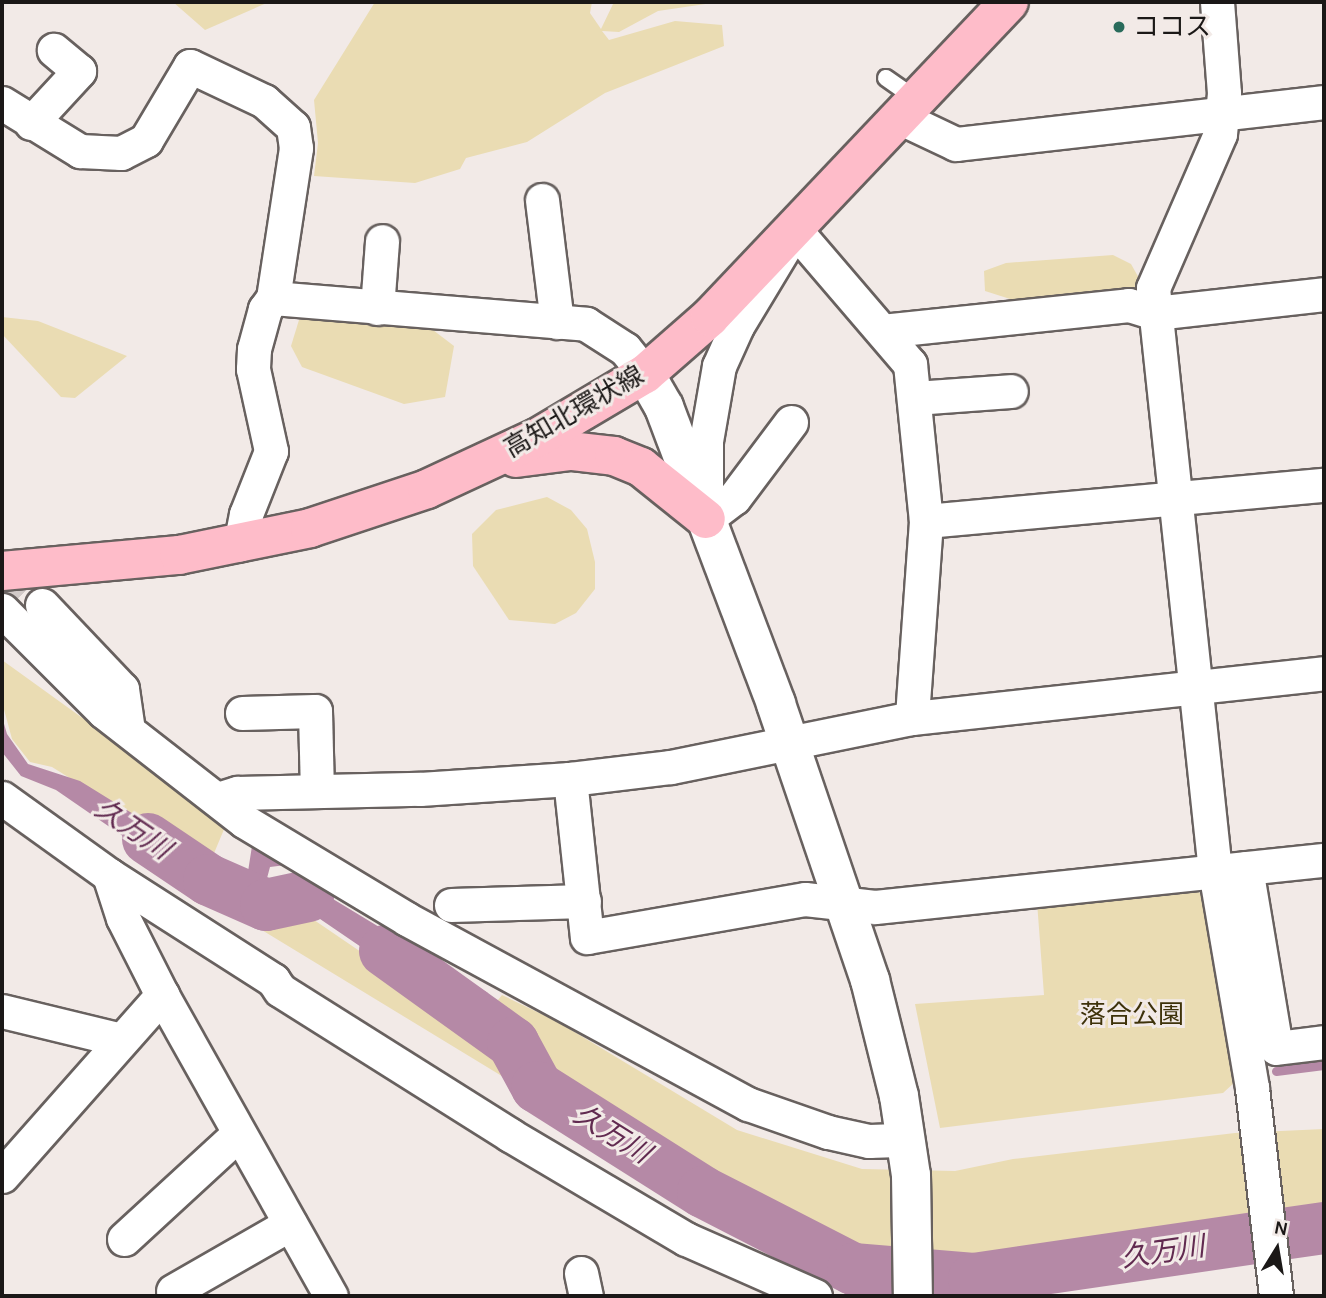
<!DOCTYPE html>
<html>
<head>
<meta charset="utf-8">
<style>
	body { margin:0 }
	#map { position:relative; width:1326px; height:1298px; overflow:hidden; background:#f2eae7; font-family:Karla,"Noto Sans JP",sans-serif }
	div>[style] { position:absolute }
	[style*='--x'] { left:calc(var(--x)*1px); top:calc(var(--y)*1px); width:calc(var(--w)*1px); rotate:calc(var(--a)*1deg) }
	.green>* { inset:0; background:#eadcb3 }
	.water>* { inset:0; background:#b589a6 }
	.stream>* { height:9px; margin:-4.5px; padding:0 4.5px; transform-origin:4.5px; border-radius:4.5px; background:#b589a6 }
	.river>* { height:52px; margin:-26px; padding:0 26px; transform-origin:26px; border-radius:26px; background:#b589a6 }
	.street-tunnel>* { height:33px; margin-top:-16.5px; transform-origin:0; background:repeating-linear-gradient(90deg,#d2cac8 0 33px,transparent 0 50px) }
	.roads { filter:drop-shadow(2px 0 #68615f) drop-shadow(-2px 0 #68615f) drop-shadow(0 2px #68615f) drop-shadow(0 -2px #68615f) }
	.lane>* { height:16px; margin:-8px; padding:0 8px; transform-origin:8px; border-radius:8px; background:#fff }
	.street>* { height:33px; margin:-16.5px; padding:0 16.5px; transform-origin:16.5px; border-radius:16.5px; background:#fff }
	.secondary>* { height:38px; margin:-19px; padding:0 19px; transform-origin:19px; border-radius:19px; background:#fff }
	.primary>* { height:38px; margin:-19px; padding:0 19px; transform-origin:19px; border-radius:19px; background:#febcc9 }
	.dots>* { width:19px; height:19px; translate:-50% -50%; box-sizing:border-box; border:4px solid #f2eae7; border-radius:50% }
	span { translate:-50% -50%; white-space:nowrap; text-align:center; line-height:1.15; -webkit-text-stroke:6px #f2eae7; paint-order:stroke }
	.poi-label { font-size:26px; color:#1b1817 }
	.left { translate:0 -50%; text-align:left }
	.street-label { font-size:26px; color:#1b1817 }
	.park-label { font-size:26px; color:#3e320a }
	.water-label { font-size:28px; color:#612a50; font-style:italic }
	.frame { position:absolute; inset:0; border:4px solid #1b1817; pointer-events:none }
	.north { position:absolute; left:1242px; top:1214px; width:70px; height:70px; -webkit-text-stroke:5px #f2eae7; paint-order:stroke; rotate:11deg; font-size:19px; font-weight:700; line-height:28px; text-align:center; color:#1b1817 }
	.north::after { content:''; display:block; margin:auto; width:24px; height:32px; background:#1b1817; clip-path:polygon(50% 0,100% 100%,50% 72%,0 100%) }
</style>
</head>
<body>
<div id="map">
	<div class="green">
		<div style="clip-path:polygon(173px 2px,269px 2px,205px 30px)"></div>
		<div style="clip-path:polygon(375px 2px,592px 2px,590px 13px,601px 29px,614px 2px,719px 2px,658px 11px,619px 32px,602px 31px,609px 40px,675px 21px,722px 25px,724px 46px,605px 93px,527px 142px,466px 158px,460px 169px,415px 183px,314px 176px,318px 143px,314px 100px)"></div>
		<div style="clip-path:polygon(1113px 255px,1131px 264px,1140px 280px,1136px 293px,1029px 305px,985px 291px,984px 271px,1006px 263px)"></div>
		<div style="clip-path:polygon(2px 317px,38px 321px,127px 356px,75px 398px,61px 397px,2px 334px)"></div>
		<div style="clip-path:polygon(336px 319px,433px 330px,454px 346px,445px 397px,404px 404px,302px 367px,291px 346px,299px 320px)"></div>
		<div style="clip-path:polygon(547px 497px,571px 510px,587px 529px,595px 562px,595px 589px,576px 613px,555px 624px,509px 620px,473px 566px,472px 534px,496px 510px)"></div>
		<div style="clip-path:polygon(2px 660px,199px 802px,225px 827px,212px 858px,199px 858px,52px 767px,30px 762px,12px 739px,2px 702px)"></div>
		<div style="clip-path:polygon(1192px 888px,1203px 895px,1235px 1082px,1223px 1093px,940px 1128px,915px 1004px,1044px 995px,1037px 902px)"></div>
		<div style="clip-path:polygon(295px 907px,427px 997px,442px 998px,469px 1019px,506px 1049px,541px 1100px,239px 916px,238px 909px,266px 926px)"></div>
		<div style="clip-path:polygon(465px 990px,498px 1000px,502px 995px,558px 1022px,737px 1130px,862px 1169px,955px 1171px,1013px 1159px,1235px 1133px,1324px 1129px,1324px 1220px,1008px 1259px,994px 1271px,842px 1255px,559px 1089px,529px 1052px,454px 995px)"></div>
	</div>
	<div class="water">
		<div style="clip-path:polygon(2px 717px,7px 734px,28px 764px,80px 781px,214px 864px,204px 892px,56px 790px,21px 776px,2px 752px)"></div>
		<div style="clip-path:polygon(252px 846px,286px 865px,270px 867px,266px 882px,291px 888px,300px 879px,488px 993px,467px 988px,430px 994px,301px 906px,282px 911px,273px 926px,232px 908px,247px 878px)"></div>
	</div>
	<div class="stream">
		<div style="--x:1276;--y:1071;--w:48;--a:-7.1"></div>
	</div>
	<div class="river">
		<div style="--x:148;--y:839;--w:73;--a:33.9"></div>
		<div style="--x:209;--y:880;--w:62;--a:23.7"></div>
		<div style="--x:266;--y:905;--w:43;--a:-12.1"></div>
		<div style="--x:385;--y:951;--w:158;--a:35.7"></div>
		<div style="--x:513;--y:1043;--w:50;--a:61.4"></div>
		<div style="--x:537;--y:1087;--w:196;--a:32.3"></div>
		<div style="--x:703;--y:1192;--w:169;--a:27.2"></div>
		<div style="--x:853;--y:1269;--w:121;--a:4.7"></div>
		<div style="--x:974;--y:1279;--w:354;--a:-8.3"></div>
	</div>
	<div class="street-tunnel">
		<div style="--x:2;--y:567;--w:55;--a:43.5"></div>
	</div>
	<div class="roads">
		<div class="lane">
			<div style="--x:886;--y:78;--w:39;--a:35"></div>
		</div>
		<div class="street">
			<div style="--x:1217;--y:2;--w:91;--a:85.6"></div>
			<div style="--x:1224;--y:93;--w:41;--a:95.6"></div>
			<div style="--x:1220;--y:134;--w:168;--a:113.5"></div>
			<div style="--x:1153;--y:288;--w:586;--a:83.93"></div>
			<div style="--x:1215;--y:871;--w:220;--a:80.3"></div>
			<div style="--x:1252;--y:1088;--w:209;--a:83.4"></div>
			<div style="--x:2;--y:103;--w:92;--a:31.6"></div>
			<div style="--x:80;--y:151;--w:41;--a:2.8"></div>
			<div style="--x:121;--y:153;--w:28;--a:-27"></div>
			<div style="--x:146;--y:140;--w:86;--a:-59.3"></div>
			<div style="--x:190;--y:66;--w:82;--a:25.3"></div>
			<div style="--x:264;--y:101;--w:39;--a:42"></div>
			<div style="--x:293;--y:127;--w:21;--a:82"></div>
			<div style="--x:296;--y:148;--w:152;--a:98.7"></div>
			<div style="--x:273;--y:298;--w:14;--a:126"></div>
			<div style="--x:265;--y:309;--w:41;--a:105.4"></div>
			<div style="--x:254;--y:349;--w:20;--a:93"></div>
			<div style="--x:253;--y:369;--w:84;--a:77.6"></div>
			<div style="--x:271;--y:451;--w:68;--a:111.6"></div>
			<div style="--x:246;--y:514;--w:31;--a:101"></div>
			<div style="--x:901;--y:118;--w:61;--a:25.3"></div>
			<div style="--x:956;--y:144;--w:370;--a:-6.5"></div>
			<div style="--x:31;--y:123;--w:71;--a:-47.3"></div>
			<div style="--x:79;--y:71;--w:33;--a:-140"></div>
			<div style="--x:542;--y:200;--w:123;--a:83"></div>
			<div style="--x:273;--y:298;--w:314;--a:4.7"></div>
			<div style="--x:586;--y:324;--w:46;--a:32.7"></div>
			<div style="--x:625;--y:349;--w:32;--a:51"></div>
			<div style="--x:377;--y:308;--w:67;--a:-85.7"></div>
			<div style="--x:882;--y:331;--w:248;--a:-6"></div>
			<div style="--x:1129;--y:305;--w:27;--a:17"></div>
			<div style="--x:1155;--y:313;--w:170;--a:-6.4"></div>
			<div style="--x:914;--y:398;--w:97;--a:-4.1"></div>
			<div style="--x:706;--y:507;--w:66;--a:-90"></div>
			<div style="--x:706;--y:441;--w:76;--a:-80.2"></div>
			<div style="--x:719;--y:366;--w:44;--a:-65.8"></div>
			<div style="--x:737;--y:326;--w:112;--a:-58.9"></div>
			<div style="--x:795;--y:230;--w:177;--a:49.4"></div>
			<div style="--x:910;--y:364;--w:158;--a:84.2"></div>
			<div style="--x:926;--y:521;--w:197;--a:94.1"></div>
			<div style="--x:706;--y:519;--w:35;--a:-37"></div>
			<div style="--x:734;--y:498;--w:95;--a:-53.1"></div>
			<div style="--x:926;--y:521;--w:400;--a:-5.2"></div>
			<div style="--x:42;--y:605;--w:116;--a:46.4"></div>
			<div style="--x:122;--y:689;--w:41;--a:81.7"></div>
			<div style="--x:2;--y:610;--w:144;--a:45"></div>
			<div style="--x:104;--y:712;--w:177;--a:37.9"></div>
			<div style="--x:244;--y:821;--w:190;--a:31"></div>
			<div style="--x:407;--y:919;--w:388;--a:28.5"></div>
			<div style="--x:748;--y:1104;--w:85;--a:19.3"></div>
			<div style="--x:828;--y:1132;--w:42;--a:12.4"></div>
			<div style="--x:869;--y:1141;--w:36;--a:-2"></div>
			<div style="--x:242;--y:713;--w:73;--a:-1.6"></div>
			<div style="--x:315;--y:711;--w:80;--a:88.6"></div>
			<div style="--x:570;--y:779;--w:159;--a:83.9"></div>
			<div style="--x:587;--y:937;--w:221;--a:-9.9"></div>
			<div style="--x:805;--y:899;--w:70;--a:6.5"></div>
			<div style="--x:875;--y:907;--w:451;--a:-6"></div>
			<div style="--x:2;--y:798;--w:132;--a:35.7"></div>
			<div style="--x:109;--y:875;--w:195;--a:32.6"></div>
			<div style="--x:273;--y:980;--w:12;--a:55"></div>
			<div style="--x:280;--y:990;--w:272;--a:32.2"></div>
			<div style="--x:510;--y:1135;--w:204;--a:30.6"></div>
			<div style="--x:686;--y:1239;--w:141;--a:23.8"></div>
			<div style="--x:218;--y:799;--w:20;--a:-18"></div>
			<div style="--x:237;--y:793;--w:183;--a:-1.3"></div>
			<div style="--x:420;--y:789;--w:150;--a:-3.8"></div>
			<div style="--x:570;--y:779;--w:102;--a:-6.8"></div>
			<div style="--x:671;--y:767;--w:246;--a:-11.5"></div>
			<div style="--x:912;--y:718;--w:414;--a:-6.2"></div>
			<div style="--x:1246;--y:868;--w:182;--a:80.5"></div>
			<div style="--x:1276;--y:1048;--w:48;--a:-7.1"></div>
			<div style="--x:109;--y:875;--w:45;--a:72"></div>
			<div style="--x:123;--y:918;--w:86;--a:63.1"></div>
			<div style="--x:162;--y:995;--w:345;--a:60.7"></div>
			<div style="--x:451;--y:905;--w:133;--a:-1.7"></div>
			<div style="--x:2;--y:1011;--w:123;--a:13.6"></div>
			<div style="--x:2;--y:1176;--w:242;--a:-48.5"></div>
			<div style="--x:124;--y:1239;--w:155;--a:-42.6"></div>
			<div style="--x:581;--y:1273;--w:24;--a:78"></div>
			<div style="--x:173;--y:1291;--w:135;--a:-29.8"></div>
		</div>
		<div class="secondary">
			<div style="--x:645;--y:374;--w:38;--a:60"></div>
			<div style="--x:664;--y:407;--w:317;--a:69.3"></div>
			<div style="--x:776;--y:704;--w:292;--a:71.2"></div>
			<div style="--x:870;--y:980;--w:120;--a:76"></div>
			<div style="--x:899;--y:1096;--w:80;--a:81.4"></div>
			<div style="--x:911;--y:1175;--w:121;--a:89.1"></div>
		</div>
		<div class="primary">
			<div style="--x:516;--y:458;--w:55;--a:-7.3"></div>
			<div style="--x:571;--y:451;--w:43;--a:6.6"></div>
			<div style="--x:614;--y:456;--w:29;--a:22"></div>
			<div style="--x:641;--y:467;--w:83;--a:38.7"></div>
			<div style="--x:2;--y:571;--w:178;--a:-5.2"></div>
			<div style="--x:179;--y:555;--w:134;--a:-11.6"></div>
			<div style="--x:310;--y:528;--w:123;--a:-18.4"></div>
			<div style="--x:427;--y:489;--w:121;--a:-24.9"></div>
			<div style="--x:537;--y:438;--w:126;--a:-30.7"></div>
			<div style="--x:645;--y:374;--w:86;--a:-41.2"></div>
			<div style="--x:710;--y:317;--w:434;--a:-46.5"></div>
		</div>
	</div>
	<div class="dots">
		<div style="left:1119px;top:27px;background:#296b5b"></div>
	</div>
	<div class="poi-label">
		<span class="left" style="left:1133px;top:27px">ココス</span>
	</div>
	<div class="street-label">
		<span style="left:574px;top:412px;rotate:-30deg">高知北環状線</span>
	</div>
	<div class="park-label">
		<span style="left:1132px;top:1015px">落合公園</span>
	</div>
	<div class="water-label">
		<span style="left:133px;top:829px;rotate:34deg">久万川</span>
		<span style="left:612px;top:1134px;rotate:32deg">久万川</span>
		<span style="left:1163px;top:1252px;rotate:-8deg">久万川</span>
	</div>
	<div class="frame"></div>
	<div class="north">N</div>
</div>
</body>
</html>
